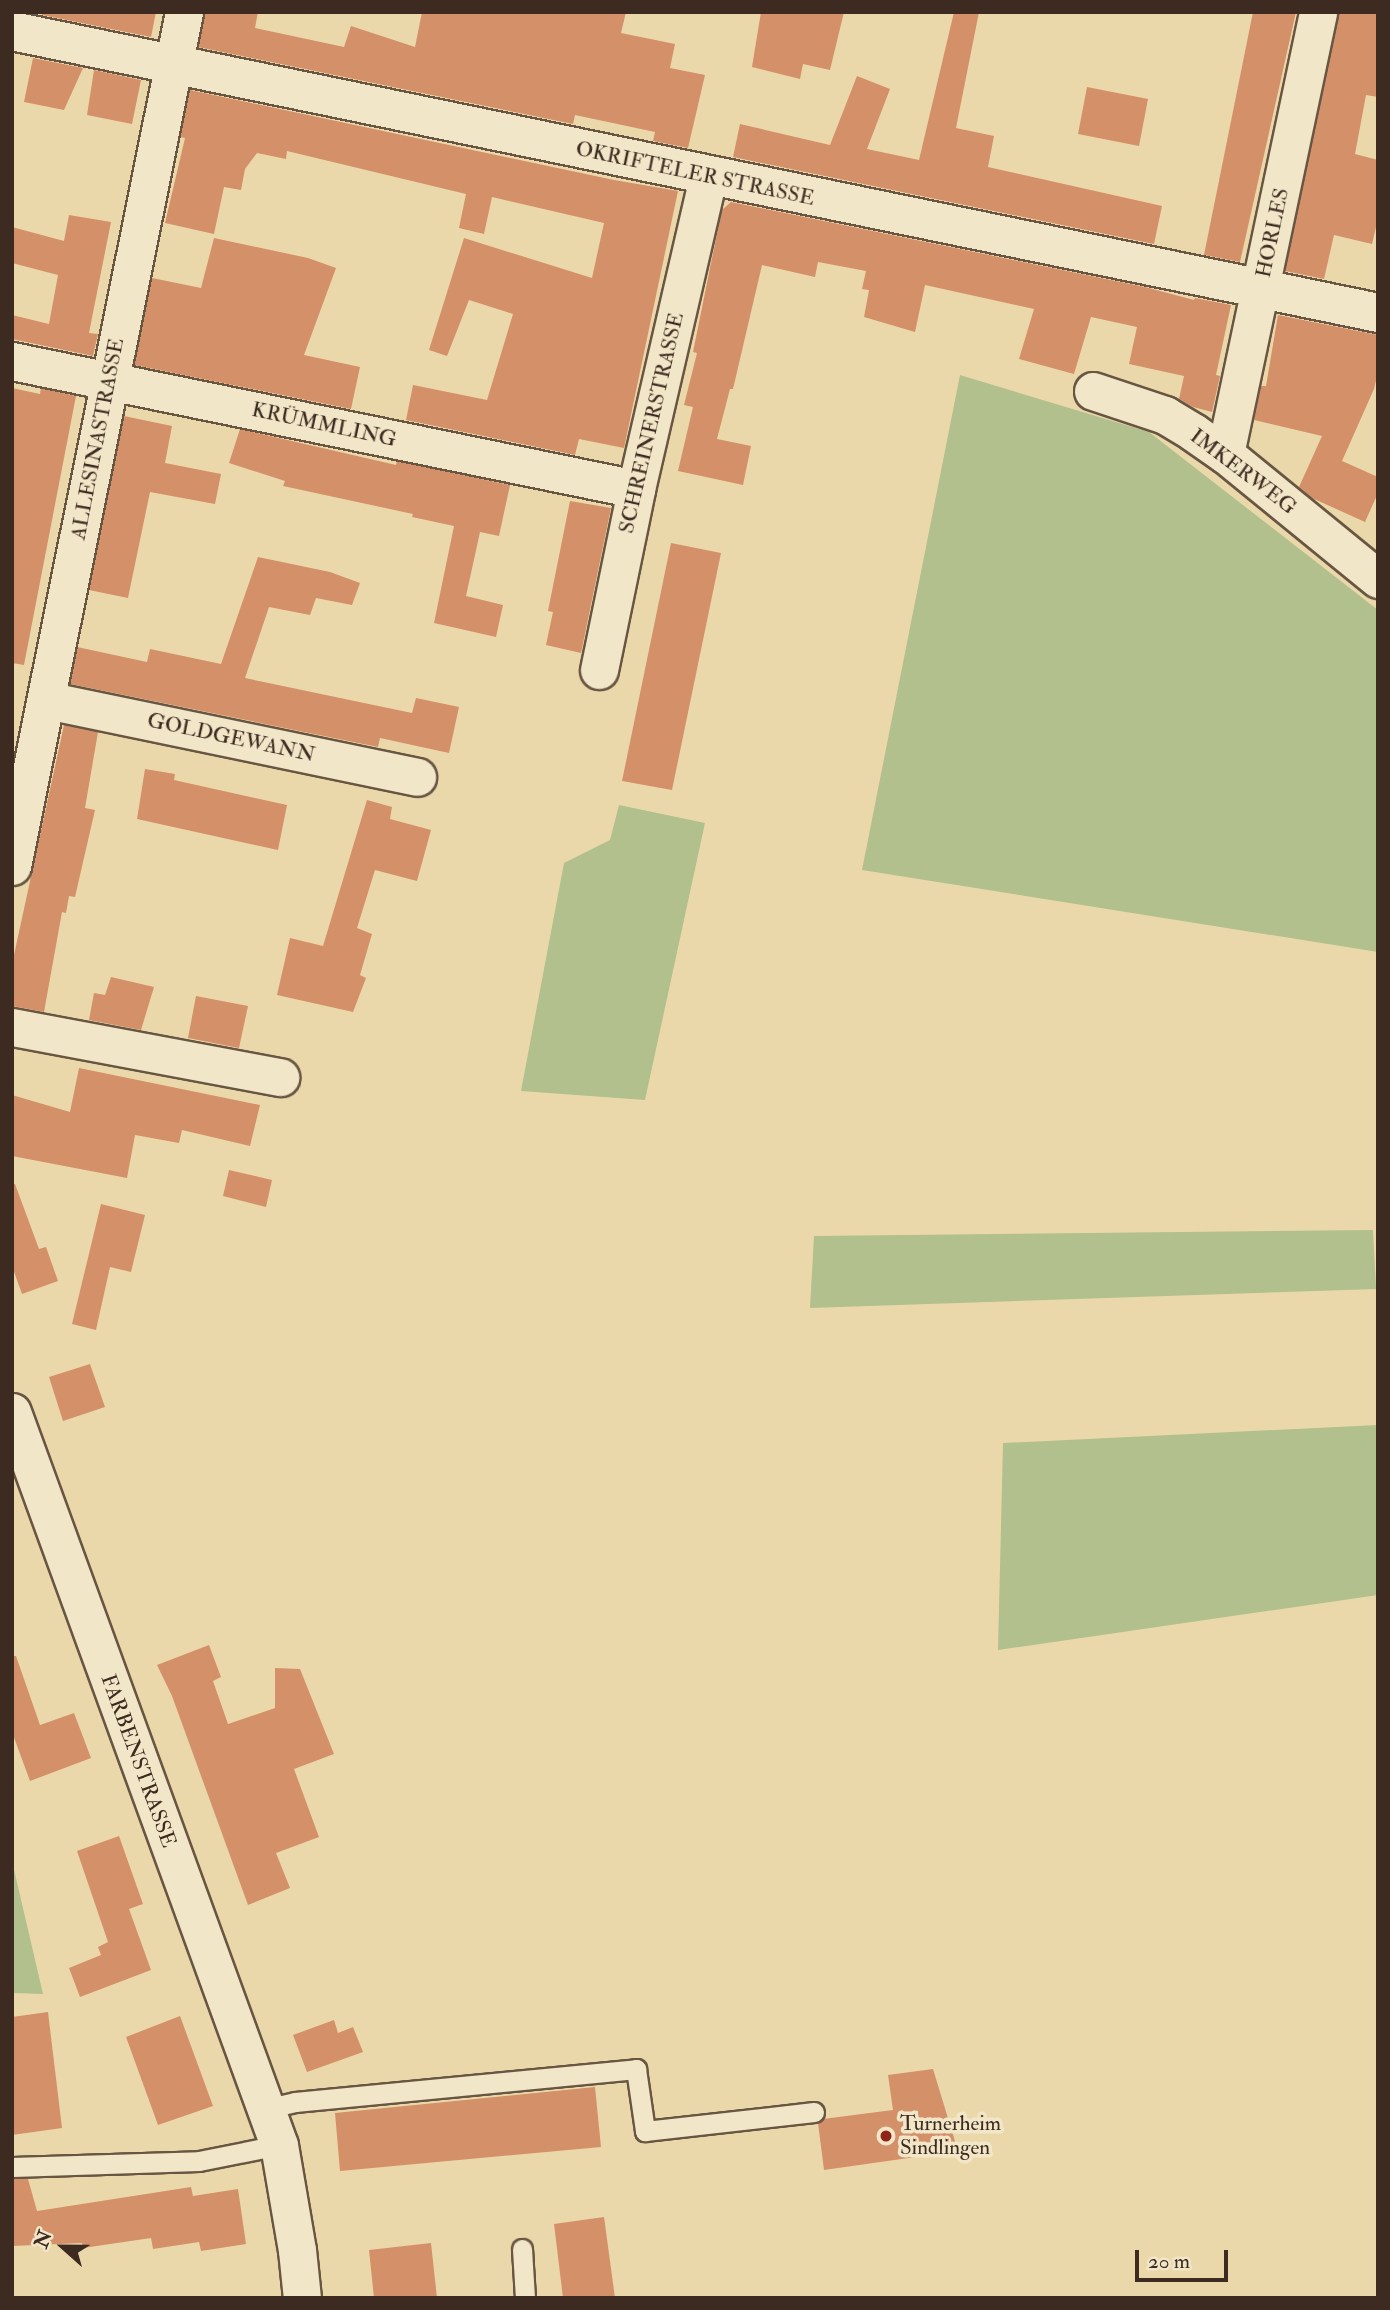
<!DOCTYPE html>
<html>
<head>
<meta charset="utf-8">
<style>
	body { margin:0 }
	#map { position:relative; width:1390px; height:2310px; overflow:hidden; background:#ebd8aa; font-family:"IM FELL Double Pica",serif }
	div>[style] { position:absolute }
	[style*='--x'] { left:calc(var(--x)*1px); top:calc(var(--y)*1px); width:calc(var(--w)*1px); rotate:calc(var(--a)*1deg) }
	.green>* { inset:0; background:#b1c08d }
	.building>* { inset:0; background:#d39069 }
	.roads { filter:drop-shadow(2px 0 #685643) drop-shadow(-2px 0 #685643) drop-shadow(0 2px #685643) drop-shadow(0 -2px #685643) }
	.lane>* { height:19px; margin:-9.5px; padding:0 9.5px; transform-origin:9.5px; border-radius:9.5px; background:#f2e6c8 }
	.street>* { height:37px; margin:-18.5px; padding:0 18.5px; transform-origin:18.5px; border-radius:18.5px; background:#f2e6c8 }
	.secondary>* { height:38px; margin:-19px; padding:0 19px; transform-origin:19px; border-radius:19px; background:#f2e6c8 }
	.dots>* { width:19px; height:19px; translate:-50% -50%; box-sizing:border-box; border:4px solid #f2e6c8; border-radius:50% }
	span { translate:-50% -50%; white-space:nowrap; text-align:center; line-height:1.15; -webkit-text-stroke:7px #f2e6c8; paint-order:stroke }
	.street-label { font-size:21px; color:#3d2b21 }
	.poi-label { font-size:21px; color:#3d2b21 }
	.left { translate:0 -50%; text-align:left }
	.frame { position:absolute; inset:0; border:14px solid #3d2b21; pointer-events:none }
	.north { position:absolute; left:28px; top:2212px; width:70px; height:70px; -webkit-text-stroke:5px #f2e6c8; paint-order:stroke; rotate:291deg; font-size:19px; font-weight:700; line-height:28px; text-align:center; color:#3d2b21 }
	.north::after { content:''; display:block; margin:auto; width:24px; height:32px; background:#3d2b21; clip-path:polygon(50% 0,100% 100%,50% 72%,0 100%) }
	.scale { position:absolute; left:1135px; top:2250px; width:93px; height:32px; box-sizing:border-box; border:4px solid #3d2b21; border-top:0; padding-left:9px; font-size:21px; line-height:24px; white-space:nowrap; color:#3d2b21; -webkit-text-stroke:5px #f2e6c8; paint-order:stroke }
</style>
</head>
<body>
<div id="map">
	<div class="green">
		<div style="clip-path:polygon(960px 375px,1149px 432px,1378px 610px,1378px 952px,862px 870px)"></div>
		<div style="clip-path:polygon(619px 805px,705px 823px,645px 1100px,521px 1091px,564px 863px,610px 840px)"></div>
		<div style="clip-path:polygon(1373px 1230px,1376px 1289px,810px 1308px,814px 1236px)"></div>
		<div style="clip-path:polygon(1378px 1425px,1378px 1595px,998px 1650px,1003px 1443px)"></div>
		<div style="clip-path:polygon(12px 1861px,43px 1994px,12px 1993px)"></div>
	</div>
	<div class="building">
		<div style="clip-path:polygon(42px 12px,156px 12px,151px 37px,42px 15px)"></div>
		<div style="clip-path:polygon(205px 12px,258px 12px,255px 28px,344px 47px,351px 26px,415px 47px,422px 12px,626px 12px,621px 33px,675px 44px,670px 68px,705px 75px,688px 148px,653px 141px,655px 132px,575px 115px,573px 124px,198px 47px)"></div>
		<div style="clip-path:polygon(761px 12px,844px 12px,830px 70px,803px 64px,800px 79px,752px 67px)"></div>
		<div style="clip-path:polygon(954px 12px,979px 12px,956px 128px,994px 136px,988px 167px,1162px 206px,1154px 244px,733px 157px,740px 124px,830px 145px,857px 76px,890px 89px,867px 149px,919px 160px)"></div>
		<div style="clip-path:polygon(1253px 12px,1296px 12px,1240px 262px,1204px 255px)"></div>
		<div style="clip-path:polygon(1338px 12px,1378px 12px,1378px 97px,1366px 95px,1355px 154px,1378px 160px,1378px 219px,1372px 244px,1334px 235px,1324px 279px,1285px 271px)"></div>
		<div style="clip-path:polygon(33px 58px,83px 68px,64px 110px,24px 102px)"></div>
		<div style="clip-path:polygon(94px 70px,141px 80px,132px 124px,87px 115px)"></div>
		<div style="clip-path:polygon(1087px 87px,1148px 99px,1139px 146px,1078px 134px)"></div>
		<div style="clip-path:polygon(190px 90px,614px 180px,678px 191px,624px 448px,579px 439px,575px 455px,406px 420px,413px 385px,487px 400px,513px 314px,469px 300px,447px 356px,429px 350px,464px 238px,592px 278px,604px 223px,492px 197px,484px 234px,459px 228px,466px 194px,287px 151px,286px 159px,257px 153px,245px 169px,241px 190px,224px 187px,214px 234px,165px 223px,185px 138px,180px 137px)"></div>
		<div style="clip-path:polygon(731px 202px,1145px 287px,1194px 300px,1195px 298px,1231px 305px,1216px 375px,1220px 376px,1212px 412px,1193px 407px,1179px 399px,1184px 376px,1129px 364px,1137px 327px,1091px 317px,1074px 374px,1019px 359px,1034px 309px,925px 285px,915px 332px,864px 317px,869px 290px,862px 289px,866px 271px,818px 262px,815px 277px,762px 265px,733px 389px,730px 389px,717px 439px,751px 446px,743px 485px,678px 471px,693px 407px,684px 405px,697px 353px,693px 352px,710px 268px,722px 210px)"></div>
		<div style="clip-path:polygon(69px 215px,111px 222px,89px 333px,98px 334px,93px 356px,12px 339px,12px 315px,49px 324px,58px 275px,12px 263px,12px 227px,64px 241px)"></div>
		<div style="clip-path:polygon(214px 238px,308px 258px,336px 268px,304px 355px,360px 367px,351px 409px,134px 365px,152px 278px,201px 288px)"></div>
		<div style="clip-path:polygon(1278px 315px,1378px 335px,1378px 372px,1374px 389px,1342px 461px,1378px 477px,1378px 493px,1365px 522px,1312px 498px,1299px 487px,1322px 436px,1254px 420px,1261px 386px,1266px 386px)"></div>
		<div style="clip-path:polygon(12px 388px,40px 394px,41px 388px,76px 396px,24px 665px,12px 663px)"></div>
		<div style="clip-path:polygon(124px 416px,172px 426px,165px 463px,221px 474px,215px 504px,150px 492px,128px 598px,89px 590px)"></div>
		<div style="clip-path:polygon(240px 429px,396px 465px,397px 461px,510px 485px,499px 536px,480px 532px,466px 596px,503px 605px,496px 637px,434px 623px,454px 526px,412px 517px,413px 514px,283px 486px,285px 481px,229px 463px)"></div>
		<div style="clip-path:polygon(570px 501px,611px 508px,581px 653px,546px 645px,553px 612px,548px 611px)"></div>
		<div style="clip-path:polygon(671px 543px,721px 553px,672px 790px,622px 781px)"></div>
		<div style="clip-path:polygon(258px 557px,330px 572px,360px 583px,352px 605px,316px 598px,310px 615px,269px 607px,245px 678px,412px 713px,416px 698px,459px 707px,449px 753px,380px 738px,378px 747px,70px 684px,77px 647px,147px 662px,150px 649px,221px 664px)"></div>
		<div style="clip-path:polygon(64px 725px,98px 732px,85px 808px,95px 810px,75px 897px,69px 896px,66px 913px,62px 912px,44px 1012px,12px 1006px,12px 964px)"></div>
		<div style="clip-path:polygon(145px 769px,175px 774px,174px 780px,287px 805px,278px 850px,137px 819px)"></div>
		<div style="clip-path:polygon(367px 800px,392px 807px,390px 819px,431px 830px,417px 881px,375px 870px,357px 928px,372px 934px,360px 975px,366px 978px,353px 1012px,277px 995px,290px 938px,323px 946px)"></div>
		<div style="clip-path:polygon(111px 977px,154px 987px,141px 1030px,89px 1020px,94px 993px,105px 995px)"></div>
		<div style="clip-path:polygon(196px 996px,248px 1006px,239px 1048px,188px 1038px)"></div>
		<div style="clip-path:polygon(79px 1068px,260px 1105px,250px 1146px,182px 1130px,179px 1143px,135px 1135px,127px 1178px,12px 1156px,12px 1095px,70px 1112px)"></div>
		<div style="clip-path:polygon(229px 1170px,272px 1180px,266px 1207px,223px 1196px)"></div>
		<div style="clip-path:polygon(12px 1184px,15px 1184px,39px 1249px,46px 1247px,58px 1281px,22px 1294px,12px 1266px)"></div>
		<div style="clip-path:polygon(101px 1204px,145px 1215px,131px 1272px,110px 1267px,96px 1330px,72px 1324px)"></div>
		<div style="clip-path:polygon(90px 1364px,105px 1407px,63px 1421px,49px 1377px)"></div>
		<div style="clip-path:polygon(209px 1645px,221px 1677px,213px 1681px,228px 1724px,275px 1708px,275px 1668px,300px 1669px,334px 1754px,294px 1769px,319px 1837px,276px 1853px,290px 1888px,248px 1905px,172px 1696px,157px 1665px)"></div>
		<div style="clip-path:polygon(12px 1656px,16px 1656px,40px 1725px,74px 1713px,91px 1758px,30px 1781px,12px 1732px)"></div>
		<div style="clip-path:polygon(119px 1836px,143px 1904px,129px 1909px,151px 1970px,80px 1997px,69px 1968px,101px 1955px,98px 1947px,108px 1942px,77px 1851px)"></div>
		<div style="clip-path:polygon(48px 2012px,62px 2128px,12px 2135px,12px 2017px)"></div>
		<div style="clip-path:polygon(180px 2016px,213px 2106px,158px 2125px,126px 2037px)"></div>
		<div style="clip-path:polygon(334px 2020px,338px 2033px,353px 2027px,363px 2052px,307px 2072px,293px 2035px)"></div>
		<div style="clip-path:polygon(933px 2069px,958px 2151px,824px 2170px,818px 2123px,823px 2119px,893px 2110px,888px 2075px)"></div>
		<div style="clip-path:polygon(595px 2087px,601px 2147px,340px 2171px,335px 2113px)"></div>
		<div style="clip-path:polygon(12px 2179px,28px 2179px,37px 2211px,191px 2187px,193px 2196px,238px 2189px,246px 2244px,201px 2251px,199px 2242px,153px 2249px,151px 2238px,83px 2248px,82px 2243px,12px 2246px)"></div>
		<div style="clip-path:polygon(604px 2217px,615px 2298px,563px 2298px,554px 2224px)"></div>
		<div style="clip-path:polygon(431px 2243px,437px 2298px,374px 2298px,369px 2250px)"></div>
	</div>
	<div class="roads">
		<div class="lane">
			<div style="--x:265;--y:2109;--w:31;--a:-13"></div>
			<div style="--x:295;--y:2102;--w:343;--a:-5.5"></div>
			<div style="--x:636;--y:2069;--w:63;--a:81.7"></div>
			<div style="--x:645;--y:2131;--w:170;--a:-6.4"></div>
			<div style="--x:12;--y:2167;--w:187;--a:-1.8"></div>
			<div style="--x:199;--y:2161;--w:82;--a:-11.3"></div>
			<div style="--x:522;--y:2249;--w:49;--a:86.5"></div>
		</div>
		<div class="street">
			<div style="--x:12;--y:361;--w:637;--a:11.59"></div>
			<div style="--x:1093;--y:391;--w:76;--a:18.4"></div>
			<div style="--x:1165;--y:415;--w:33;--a:31"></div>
			<div style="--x:1193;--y:432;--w:39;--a:35"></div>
			<div style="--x:1225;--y:454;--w:198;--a:39.2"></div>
			<div style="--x:1225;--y:454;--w:452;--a:-78.1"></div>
			<div style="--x:599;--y:670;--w:185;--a:-78.4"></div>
			<div style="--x:636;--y:489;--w:320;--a:-77"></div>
			<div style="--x:46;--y:700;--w:379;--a:11.7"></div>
			<div style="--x:12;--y:866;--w:871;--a:-78.61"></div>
			<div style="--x:12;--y:1027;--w:273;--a:10.6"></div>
			<div style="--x:12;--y:1412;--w:780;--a:69.99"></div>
			<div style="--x:279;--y:2145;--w:107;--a:80.3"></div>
			<div style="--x:297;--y:2250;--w:48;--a:84.1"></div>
		</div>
		<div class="secondary">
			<div style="--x:12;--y:31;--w:1395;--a:11.66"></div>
		</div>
	</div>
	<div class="dots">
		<div style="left:886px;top:2136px;background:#8f2418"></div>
	</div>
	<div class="street-label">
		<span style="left:695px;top:174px;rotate:12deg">OKRIFTELER STRASSE</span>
		<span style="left:1273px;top:233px;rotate:-78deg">HORLES</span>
		<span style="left:652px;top:423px;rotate:-77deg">SCHREINERSTRASSE</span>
		<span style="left:324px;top:425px;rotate:12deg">KRÜMMLING</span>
		<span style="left:98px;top:439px;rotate:-79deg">ALLESINASTRASSE</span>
		<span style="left:1243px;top:472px;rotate:37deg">IMKERWEG</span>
		<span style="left:231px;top:738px;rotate:12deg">GOLDGEWANN</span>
		<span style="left:138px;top:1761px;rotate:70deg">FARBENSTRASSE</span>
	</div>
	<div class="poi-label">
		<span class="left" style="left:900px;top:2136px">Turnerheim<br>Sindlingen</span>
	</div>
	<div class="frame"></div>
	<div class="north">N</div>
	<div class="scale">20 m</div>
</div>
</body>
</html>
